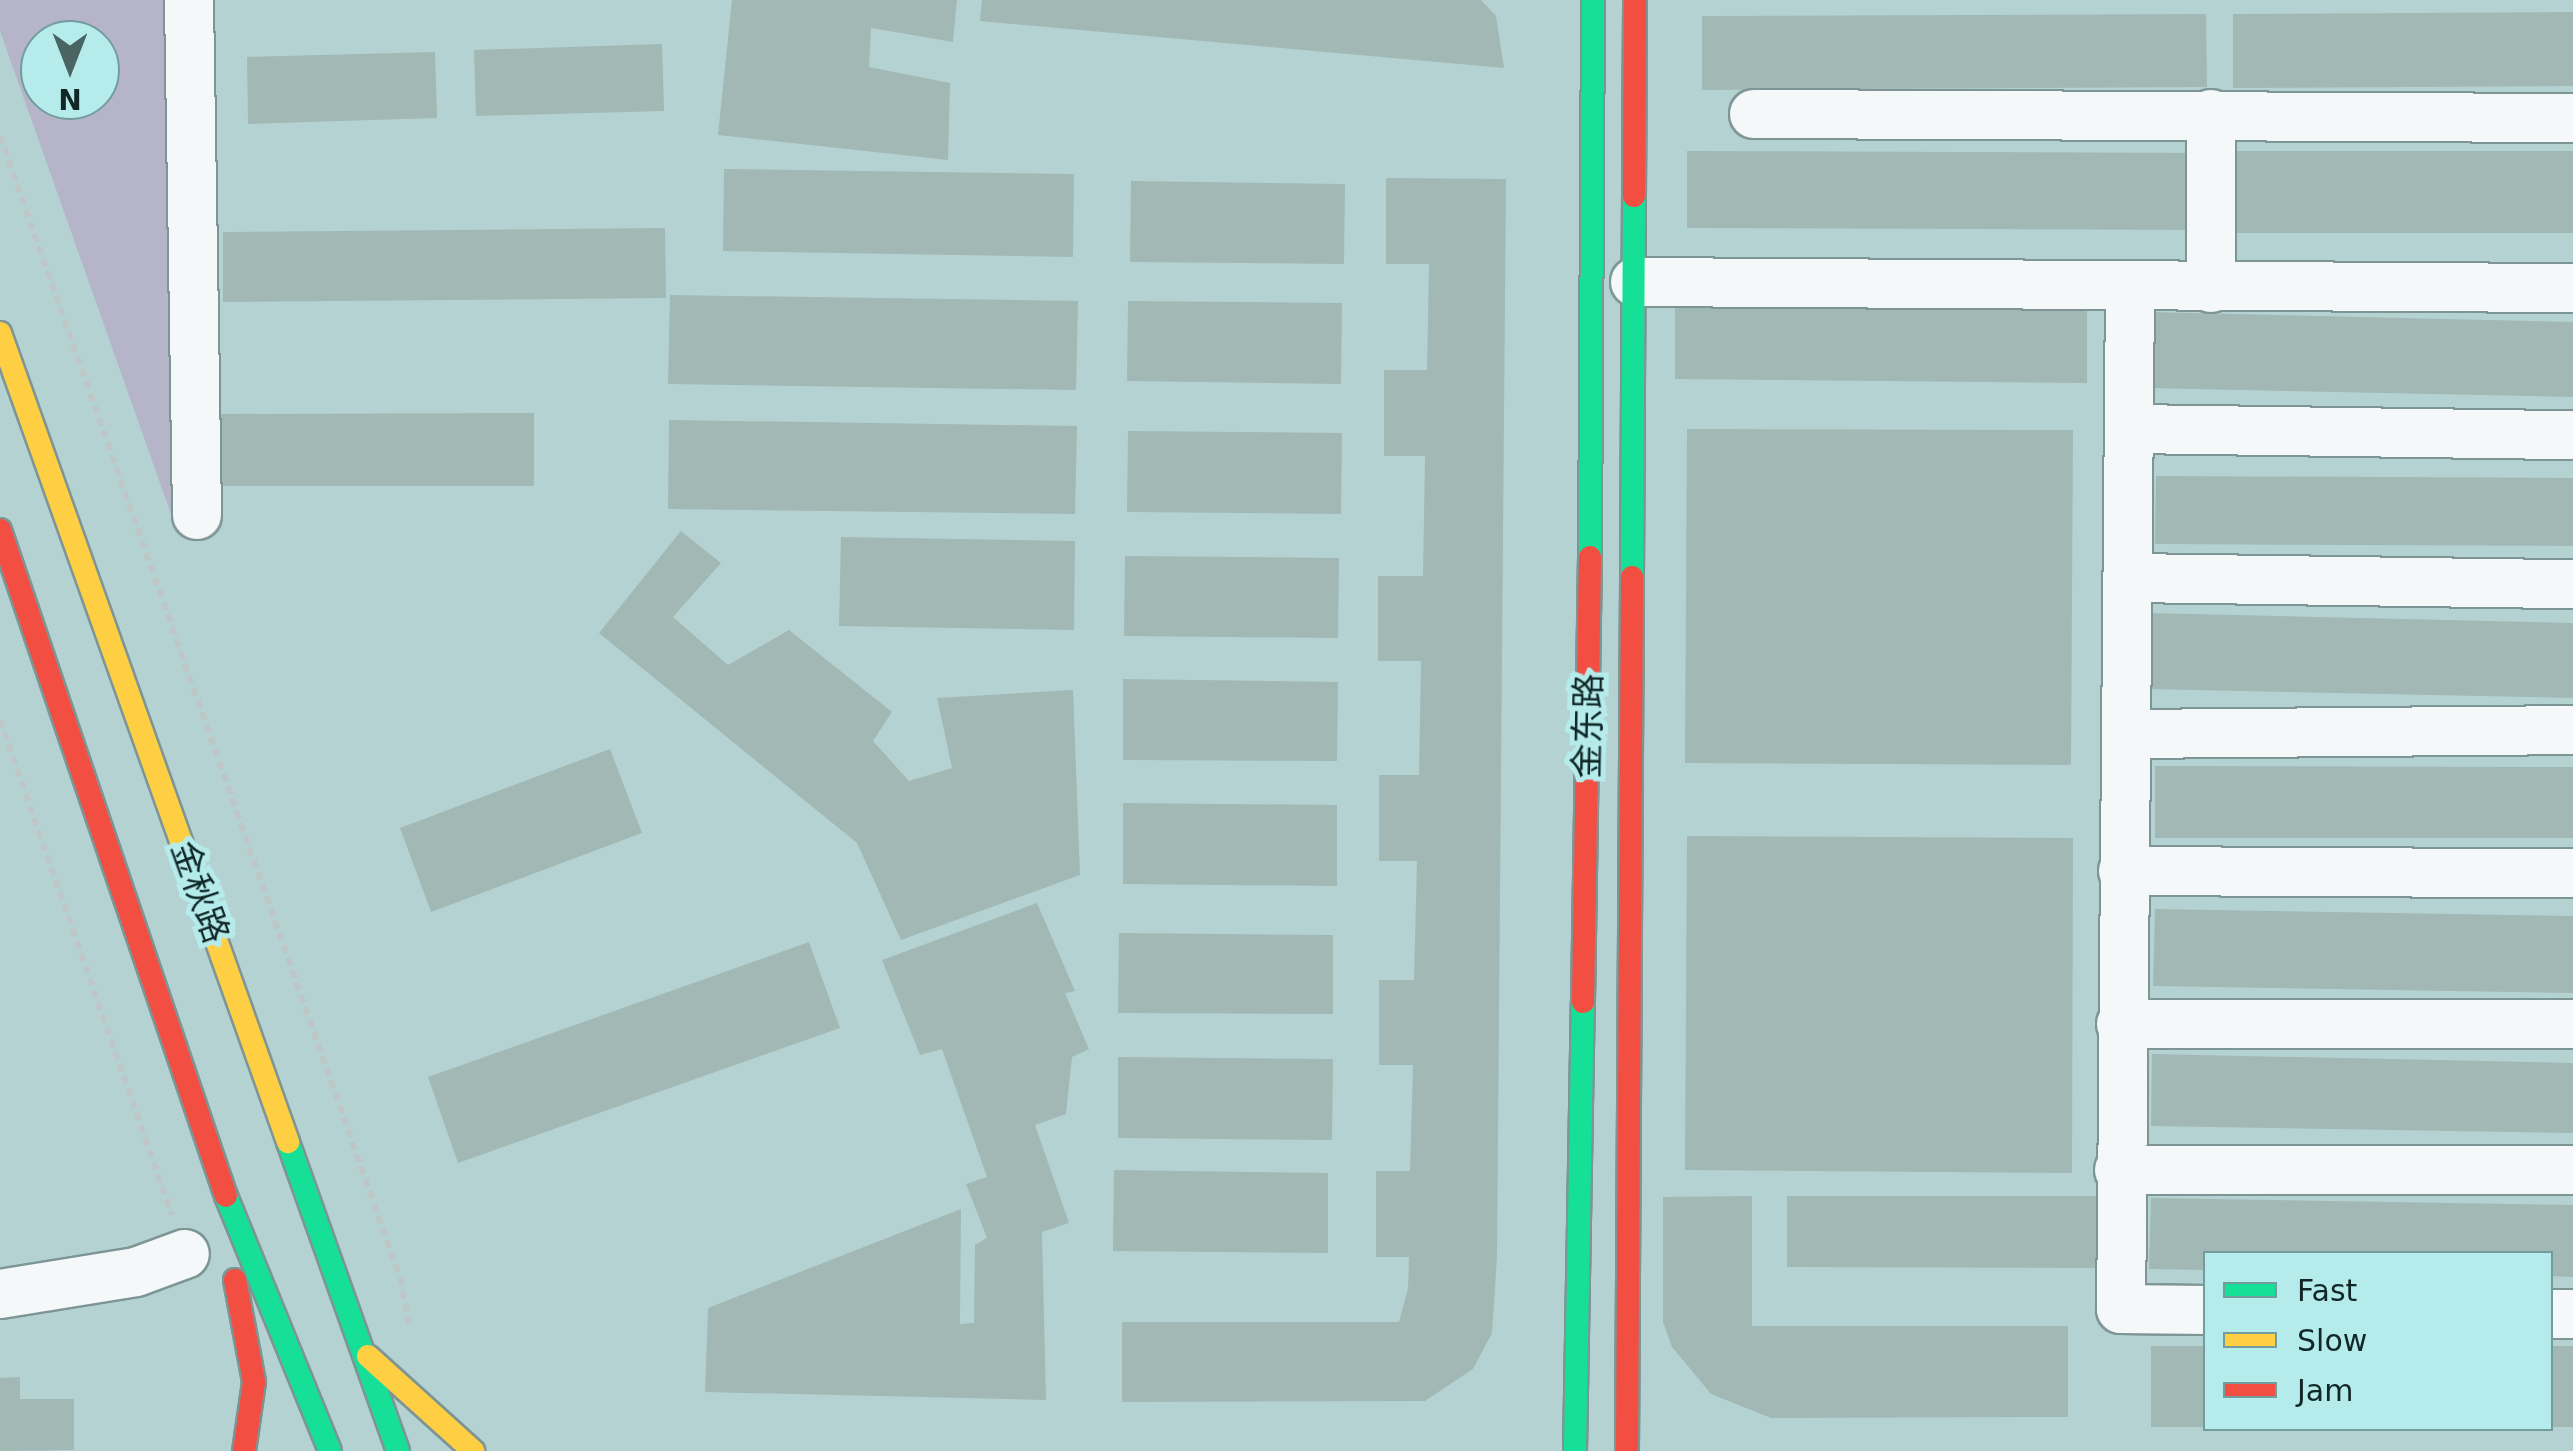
<!DOCTYPE html>
<html>
<head>
<meta charset="utf-8">
<style>
	body { margin:0 }
	#map { position:relative; width:2573px; height:1451px; overflow:hidden; background:#b5d2d2; font-family:"DejaVu Sans","Noto Sans SC",sans-serif }
	div>[style] { position:absolute }
	[style*='--x'] { left:calc(var(--x)*1px); top:calc(var(--y)*1px); width:calc(var(--w)*1px); rotate:calc(var(--a)*1deg) }
	.green>* { inset:0; background:#b5b4c9 }
	.building>* { inset:0; background:#a2b8b5 }
	.path>* { height:6px; margin-top:-3px; transform-origin:0; background:repeating-linear-gradient(90deg,#bec7c7 0 8px,transparent 0 13px) }
	.roads { filter:drop-shadow(2px 0 #7e9595) drop-shadow(-2px 0 #7e9595) drop-shadow(0 2px #7e9595) drop-shadow(0 -2px #7e9595) }
	.street>* { height:48px; margin:-24px; padding:0 24px; transform-origin:24px; border-radius:24px; background:#f4f8f8 }
	.fast>* { height:22px; margin:-11px; padding:0 11px; transform-origin:11px; border-radius:11px; background:#16e098 }
	.slow>* { height:22px; margin:-11px; padding:0 11px; transform-origin:11px; border-radius:11px; background:#ffcf43 }
	.jam>* { height:22px; margin:-11px; padding:0 11px; transform-origin:11px; border-radius:11px; background:#f24e42 }
	span { translate:-50% -50%; white-space:nowrap; text-align:center; line-height:1.15; -webkit-text-stroke:10px #b5eceb; paint-order:stroke }
	.street-label { font-size:35px; color:#112727 }
	.legend { position:absolute; left:2203px; top:1251px; width:350px; height:180px; box-sizing:border-box; background:#b5eceb; border:2px solid #739d9d; margin:0; padding:12px 18px; list-style:none; font-size:30px; color:#112727 }
	.legend li { display:flex; align-items:center; gap:20px; height:50px }
	.legend b { width:50px; border:2px solid #739d9d }
	.north { position:absolute; left:20px; top:20px; width:100px; height:100px; box-sizing:border-box; background:#b5eceb; border:2px solid #739d9d; border-radius:50%; rotate:180deg; font-size:28px; font-weight:700; line-height:40px; text-align:center; color:#112727 }
	.north::after { content:''; display:block; margin:auto; width:35px; height:45px; background:#4a6363; clip-path:polygon(50% 0,100% 100%,50% 72%,0 100%) }
</style>
</head>
<body>
<div id="map">
	<div class="green">
		<div style="clip-path:polygon(evenodd,0 0,166px 0,177px 531px,0 31px,0 0,40px 40px,100px 40px,100px 100px,40px 100px,40px 40px)"></div>
	</div>
	<div class="building">
		<div style="clip-path:polygon(732px 0,957px 0,953px 42px,871px 28px,869px 67px,950px 83px,948px 160px,718px 135px)"></div>
		<div style="clip-path:polygon(982px 0,1481px 0,1496px 16px,1504px 68px,980px 21px)"></div>
		<div style="clip-path:polygon(2573px 12px,2573px 86px,2233px 88px,2233px 14px)"></div>
		<div style="clip-path:polygon(2206px 14px,2207px 87px,1702px 90px,1702px 16px)"></div>
		<div style="clip-path:polygon(662px 44px,664px 111px,476px 116px,474px 50px)"></div>
		<div style="clip-path:polygon(435px 52px,437px 118px,248px 124px,247px 57px)"></div>
		<div style="clip-path:polygon(1687px 151px,2202px 153px,2202px 230px,1687px 228px)"></div>
		<div style="clip-path:polygon(2225px 151px,2573px 151px,2573px 233px,2225px 233px)"></div>
		<div style="clip-path:polygon(724px 169px,1074px 174px,1073px 257px,723px 251px)"></div>
		<div style="clip-path:polygon(1386px 178px,1506px 179px,1497px 1257px,1492px 1333px,1473px 1369px,1425px 1401px,1122px 1402px,1122px 1322px,1399px 1322px,1408px 1288px,1409px 1257px,1376px 1257px,1376px 1171px,1410px 1171px,1413px 1065px,1379px 1065px,1379px 980px,1414px 980px,1417px 861px,1379px 861px,1379px 775px,1419px 775px,1421px 661px,1378px 661px,1378px 576px,1423px 576px,1425px 456px,1384px 456px,1384px 370px,1427px 370px,1429px 264px,1386px 264px)"></div>
		<div style="clip-path:polygon(1131px 181px,1345px 184px,1344px 264px,1130px 262px)"></div>
		<div style="clip-path:polygon(665px 228px,666px 298px,223px 302px,223px 232px)"></div>
		<div style="clip-path:polygon(670px 295px,1078px 301px,1076px 390px,668px 384px)"></div>
		<div style="clip-path:polygon(1128px 301px,1342px 303px,1341px 384px,1127px 381px)"></div>
		<div style="clip-path:polygon(1675px 302px,2087px 306px,2087px 383px,1675px 379px)"></div>
		<div style="clip-path:polygon(2149px 312px,2573px 322px,2573px 397px,2147px 388px)"></div>
		<div style="clip-path:polygon(534px 413px,534px 486px,216px 486px,216px 414px)"></div>
		<div style="clip-path:polygon(669px 420px,1077px 426px,1075px 514px,668px 509px)"></div>
		<div style="clip-path:polygon(1687px 429px,2073px 430px,2071px 765px,1685px 763px)"></div>
		<div style="clip-path:polygon(1128px 431px,1342px 433px,1341px 514px,1127px 512px)"></div>
		<div style="clip-path:polygon(2156px 476px,2573px 478px,2573px 546px,2155px 544px)"></div>
		<div style="clip-path:polygon(681px 531px,721px 563px,673px 617px,728px 665px,789px 630px,892px 712px,873px 741px,909px 781px,952px 768px,937px 698px,1073px 690px,1080px 875px,901px 940px,857px 843px,599px 633px)"></div>
		<div style="clip-path:polygon(841px 537px,1075px 541px,1074px 630px,839px 626px)"></div>
		<div style="clip-path:polygon(1125px 556px,1339px 558px,1338px 638px,1124px 636px)"></div>
		<div style="clip-path:polygon(2149px 613px,2573px 623px,2573px 698px,2147px 689px)"></div>
		<div style="clip-path:polygon(1123px 679px,1338px 682px,1337px 761px,1123px 760px)"></div>
		<div style="clip-path:polygon(610px 749px,642px 833px,431px 912px,400px 828px)"></div>
		<div style="clip-path:polygon(2155px 766px,2573px 767px,2573px 838px,2155px 838px)"></div>
		<div style="clip-path:polygon(1123px 803px,1337px 805px,1337px 886px,1123px 884px)"></div>
		<div style="clip-path:polygon(1687px 836px,2073px 838px,2072px 1173px,1685px 1170px)"></div>
		<div style="clip-path:polygon(1037px 903px,1075px 991px,1065px 993px,1089px 1049px,1072px 1057px,1066px 1114px,1035px 1125px,1069px 1223px,1042px 1232px,1046px 1400px,705px 1392px,708px 1308px,961px 1209px,960px 1324px,974px 1323px,975px 1245px,987px 1238px,966px 1184px,987px 1177px,942px 1049px,920px 1055px,882px 960px)"></div>
		<div style="clip-path:polygon(2155px 909px,2573px 916px,2573px 993px,2153px 986px)"></div>
		<div style="clip-path:polygon(1119px 933px,1333px 935px,1333px 1014px,1118px 1013px)"></div>
		<div style="clip-path:polygon(809px 942px,840px 1028px,458px 1163px,428px 1077px)"></div>
		<div style="clip-path:polygon(2152px 1054px,2573px 1063px,2573px 1133px,2151px 1126px)"></div>
		<div style="clip-path:polygon(1118px 1057px,1333px 1059px,1332px 1140px,1118px 1138px)"></div>
		<div style="clip-path:polygon(1114px 1170px,1328px 1173px,1328px 1253px,1113px 1251px)"></div>
		<div style="clip-path:polygon(1752px 1196px,1752px 1326px,2068px 1326px,2068px 1417px,1771px 1418px,1711px 1394px,1672px 1347px,1663px 1322px,1663px 1197px)"></div>
		<div style="clip-path:polygon(1787px 1196px,2103px 1196px,2103px 1268px,1787px 1267px)"></div>
		<div style="clip-path:polygon(2151px 1198px,2573px 1205px,2573px 1277px,2550px 1276px,2550px 1254px,2206px 1254px,2206px 1270px,2149px 1269px)"></div>
		<div style="clip-path:polygon(2151px 1346px,2206px 1346px,2206px 1427px,2151px 1427px)"></div>
		<div style="clip-path:polygon(2550px 1346px,2573px 1346px,2573px 1427px,2550px 1427px)"></div>
		<div style="clip-path:polygon(20px 1377px,20px 1399px,74px 1399px,74px 1450px,0 1451px,0 1378px)"></div>
	</div>
	<div class="path">
		<div style="--x:0;--y:136;--w:1210;--a:70.7"></div>
		<div style="--x:400;--y:1278;--w:52;--a:78.9"></div>
		<div style="--x:0;--y:720;--w:524;--a:70.84"></div>
	</div>
	<div class="roads">
		<div class="street">
			<div style="--x:189;--y:0;--w:515;--a:89.11"></div>
			<div style="--x:1754;--y:114;--w:819;--a:0.28"></div>
			<div style="--x:2211;--y:114;--w:174;--a:90"></div>
			<div style="--x:1635;--y:282;--w:938;--a:0.37"></div>
			<div style="--x:2130;--y:287;--w:1022;--a:90.5"></div>
			<div style="--x:2121;--y:1309;--w:85;--a:0.7"></div>
			<div style="--x:2130;--y:429;--w:443;--a:0.8"></div>
			<div style="--x:2129;--y:578;--w:444;--a:0.8"></div>
			<div style="--x:2126;--y:734;--w:447;--a:-0.5"></div>
			<div style="--x:2123;--y:871;--w:450;--a:0.3"></div>
			<div style="--x:2121;--y:1024;--w:452;--a:0"></div>
			<div style="--x:2119;--y:1170;--w:454;--a:0"></div>
			<div style="--x:0;--y:1294;--w:138;--a:-9.2"></div>
			<div style="--x:136;--y:1272;--w:52;--a:-20.2"></div>
			<div style="--x:2550;--y:1314;--w:23;--a:0"></div>
		</div>
		<div class="fast">
			<div style="--x:1590;--y:557;--w:557;--a:-89.69"></div>
			<div style="--x:1632;--y:577;--w:381;--a:-89.7"></div>
			<div style="--x:288;--y:1142;--w:328;--a:70.4"></div>
			<div style="--x:226;--y:1196;--w:275;--a:67.8"></div>
			<div style="--x:1575;--y:1451;--w:449;--a:-89"></div>
		</div>
		<div class="slow">
			<div style="--x:0;--y:333;--w:859;--a:70.4"></div>
			<div style="--x:368;--y:1356;--w:142;--a:42.1"></div>
		</div>
		<div class="jam">
			<div style="--x:1634;--y:196;--w:196;--a:-89.7"></div>
			<div style="--x:0;--y:530;--w:703;--a:71.26"></div>
			<div style="--x:1583;--y:1002;--w:445;--a:-89.1"></div>
			<div style="--x:235;--y:1280;--w:104;--a:79.4"></div>
			<div style="--x:254;--y:1382;--w:70;--a:98.2"></div>
			<div style="--x:1627;--y:1451;--w:874;--a:-89.67"></div>
		</div>
	</div>
	<div class="street-label">
		<span style="left:1588px;top:726px;rotate:-89deg">金东路</span>
		<span style="left:200px;top:892px;rotate:70deg">金秋路</span>
	</div>
	<ul class="legend">
	<li><b style="height:12px;background:#16e098"></b>Fast</li>
	<li><b style="height:12px;background:#ffcf43"></b>Slow</li>
	<li><b style="height:12px;background:#f24e42"></b>Jam</li>
	</ul>
	<div class="north">N</div>
</div>
</body>
</html>
